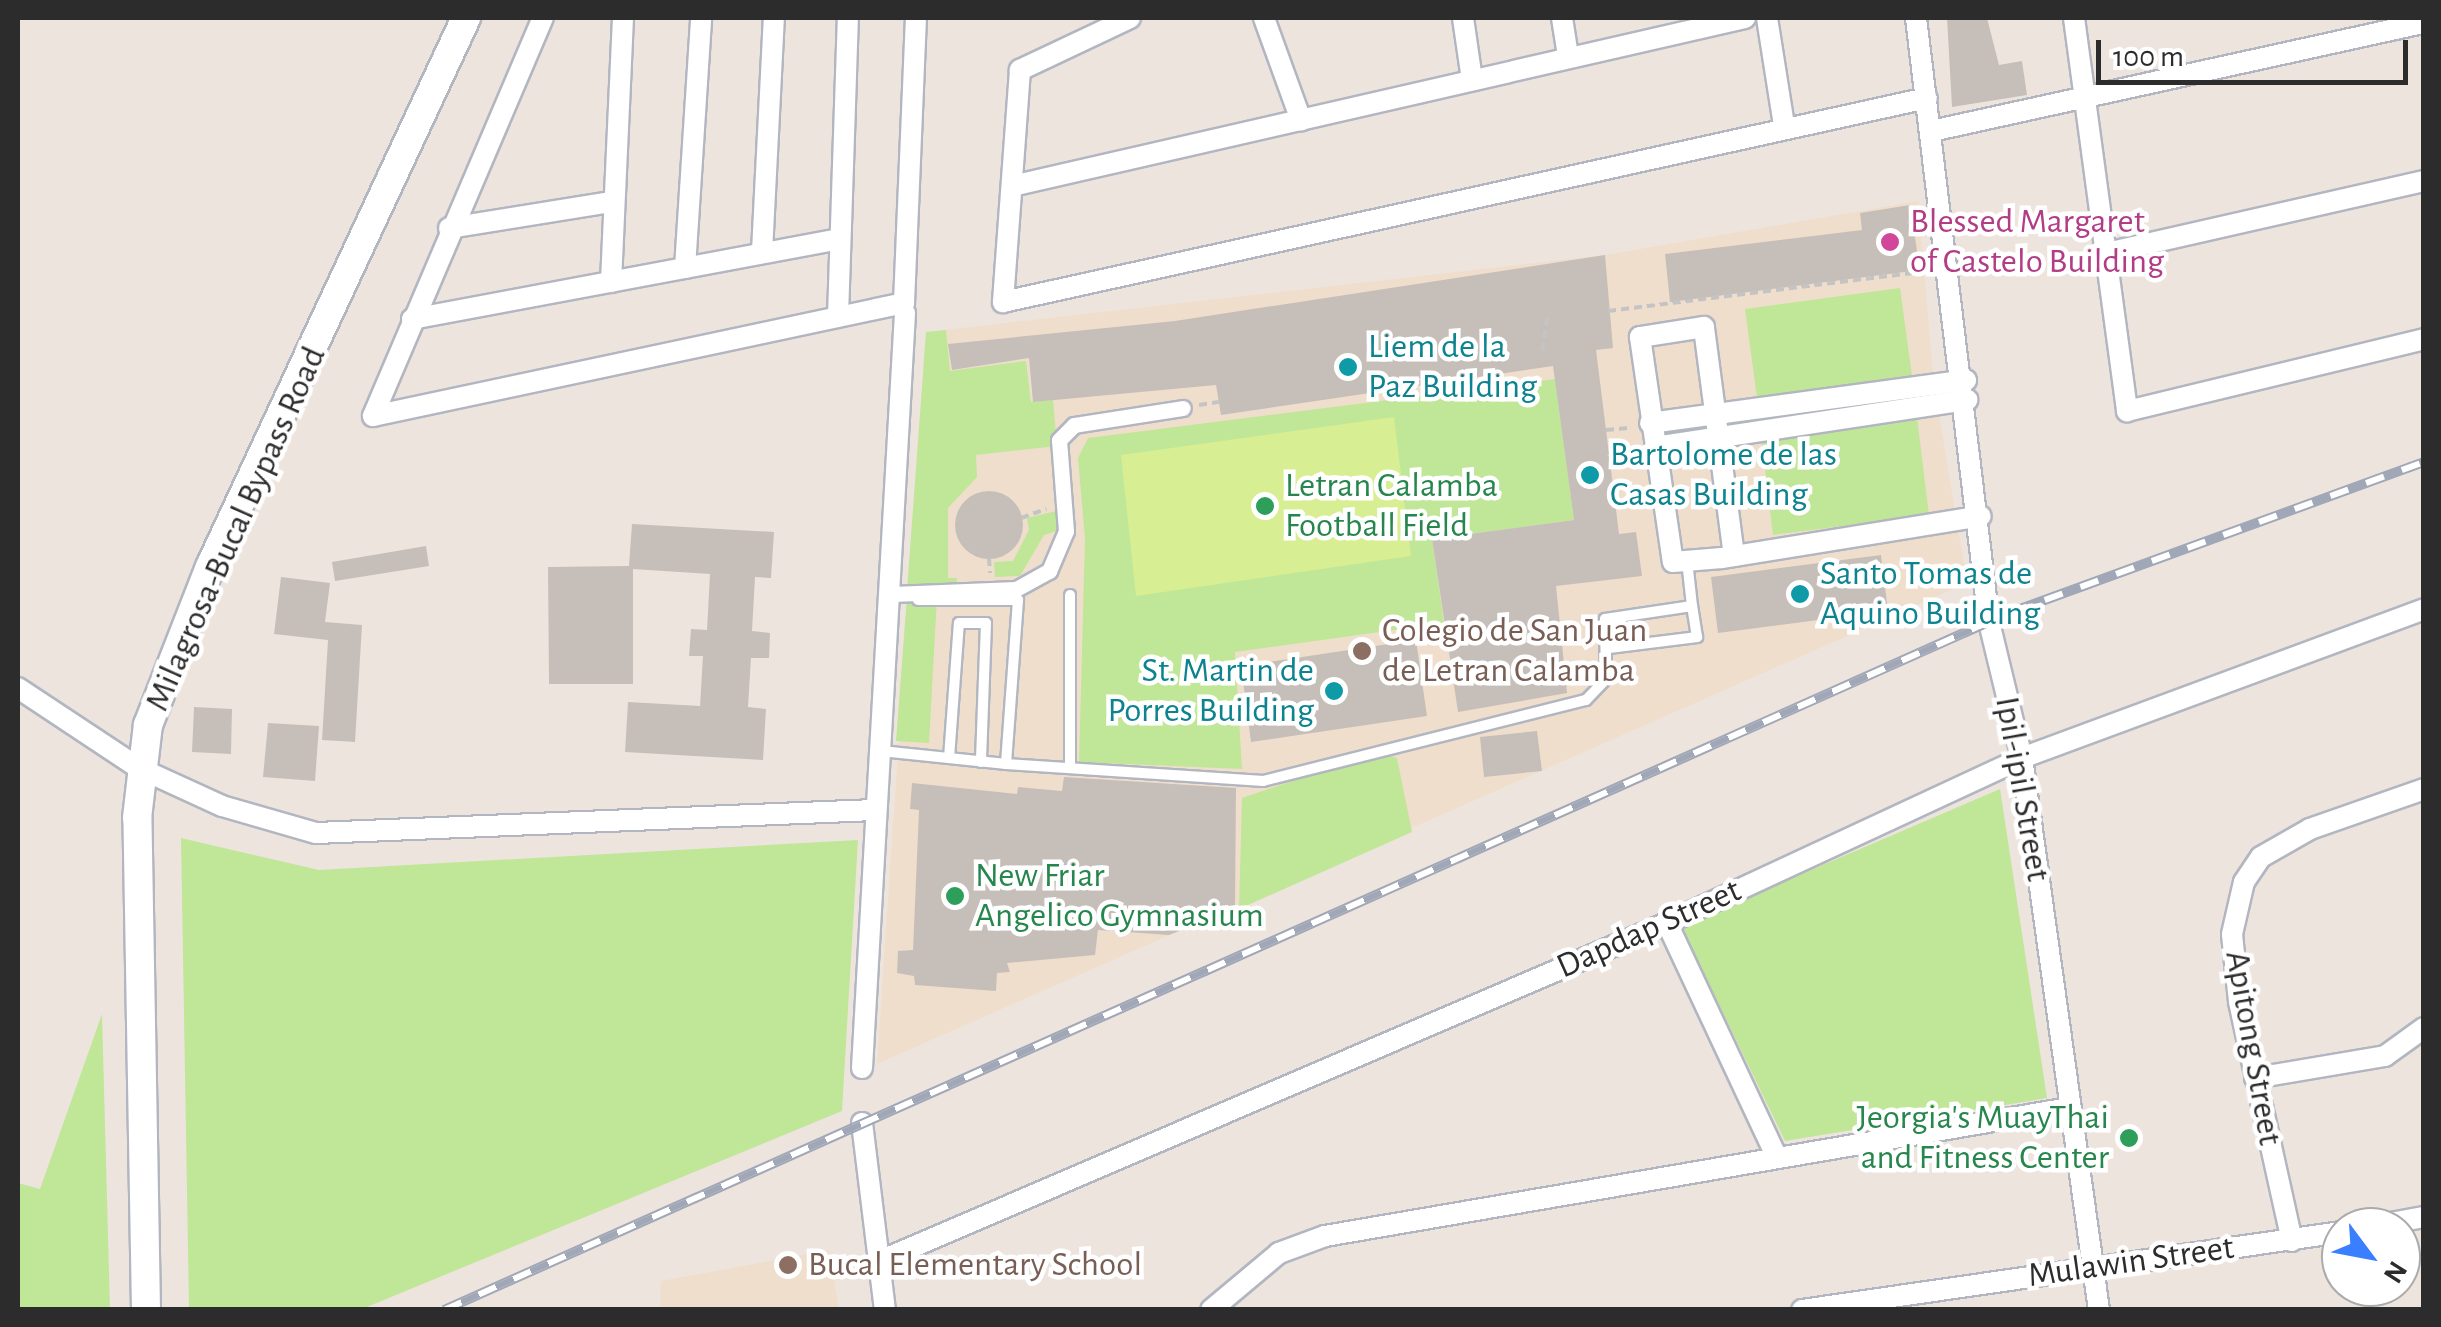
<!DOCTYPE html>
<html>
<head>
<meta charset="utf-8">
<style>
	body { margin:0 }
	#map { position:relative; width:2441px; height:1327px; overflow:hidden; background:#eee4de; font-family:"Alegreya Sans",sans-serif }
	div>[style] { position:absolute }
	[style*='--x'] { left:calc(var(--x)*1px); top:calc(var(--y)*1px); width:calc(var(--w)*1px); rotate:calc(var(--a)*1deg) }
	.education>* { inset:0; background:#f0decc }
	.green>* { inset:0; background:#c0e698 }
	.pitch>* { inset:0; background:#d7ee93 }
	.building>* { inset:0; background:#c6bfb9 }
	.round { border-radius:50% }
	.path>* { height:4px; margin-top:-2px; transform-origin:0; background:repeating-linear-gradient(90deg,#c4c4c4 0 8px,transparent 0 13px) }
	.roads { filter:drop-shadow(2px 0 #b2b6c0) drop-shadow(-2px 0 #b2b6c0) drop-shadow(0 2px #b2b6c0) drop-shadow(0 -2px #b2b6c0) }
	.service>* { height:10px; margin:-5px; padding:0 5px; transform-origin:5px; border-radius:5px; background:#fff }
	.pedestrian>* { height:15px; margin:-7.5px; padding:0 7.5px; transform-origin:7.5px; border-radius:7.5px; background:#fff }
	.minor>* { height:20px; margin:-10px; padding:0 10px; transform-origin:10px; border-radius:10px; background:#fff }
	.secondary>* { height:28px; margin:-14px; padding:0 14px; transform-origin:14px; border-radius:14px; background:#fff }
	.rail>* { height:10px; margin-top:-5px; transform-origin:0; background:repeating-linear-gradient(90deg,#fff 0 19px,#a0a7b7 0 38px); box-sizing:border-box; border-block:2px solid #a0a7b7 }
	.dots>* { width:28px; height:28px; translate:-50% -50%; box-sizing:border-box; border:5px solid #fff; border-radius:50% }
	span { translate:-50% -50%; white-space:nowrap; text-align:center; line-height:1.15; -webkit-text-stroke:9px #fff; paint-order:stroke }
	.hotel-label { font-size:35px; color:#b23c85 }
	.left { translate:0 -50%; text-align:left }
	.culture-label { font-size:35px; color:#0d838f }
	.right { translate:-100% -50%; text-align:right }
	.leisure-label { font-size:35px; color:#27864d }
	.street-label { font-size:35px; color:#2c2c2c }
	.education-label { font-size:35px; color:#785e54 }
	.frame { position:absolute; inset:0; border:20px solid #2c2c2c; pointer-events:none }
	.north { position:absolute; left:2321px; top:1207px; width:100px; height:100px; box-sizing:border-box; background:#fff; border:2px solid #ababab; border-radius:50%; rotate:122deg; font-size:28px; font-weight:700; line-height:40px; text-align:center; color:#2c2c2c }
	.north::after { content:''; display:block; margin:auto; width:35px; height:45px; background:#397fff; clip-path:polygon(50% 0,100% 100%,50% 72%,0 100%) }
	.scale { position:absolute; left:2096px; top:40px; width:312px; height:45px; box-sizing:border-box; border:5px solid #2c2c2c; border-top:0; padding-left:12px; font-size:30px; line-height:35px; white-space:nowrap; color:#2c2c2c; -webkit-text-stroke:8px #fff; paint-order:stroke }
</style>
</head>
<body>
<div id="map">
	<div class="education">
		<div style="clip-path:polygon(1918px 201px,1934px 383px,1967px 583px,877px 1064px,926px 332px,1605px 255px)"></div>
		<div style="clip-path:polygon(829px 1250px,839px 1309px,660px 1309px,661px 1281px)"></div>
	</div>
	<div class="green">
		<div style="clip-path:polygon(1900px 288px,1913px 383px,1758px 405px,1745px 309px)"></div>
		<div style="clip-path:polygon(946px 330px,950px 371px,1026px 361px,1031px 402px,1053px 400px,1057px 446px,976px 455px,977px 477px,948px 508px,948px 578px,957px 578px,957px 590px,907px 590px,926px 332px)"></div>
		<div style="clip-path:polygon(1555px 379px,1574px 520px,1432px 539px,1444px 623px,1235px 652px,1242px 769px,1079px 762px,1085px 539px,1078px 458px,1088px 438px)"></div>
		<div style="clip-path:polygon(1917px 417px,1929px 515px,1773px 535px,1761px 437px)"></div>
		<div style="clip-path:polygon(1056px 511px,1060px 530px,1044px 535px,1020px 576px,995px 577px,994px 562px,1013px 561px,1029px 530px,1027px 518px)"></div>
		<div style="clip-path:polygon(907px 597px,937px 597px,929px 743px,896px 741px)"></div>
		<div style="clip-path:polygon(1378px 752px,1397px 758px,1412px 832px,1239px 909px,1242px 798px)"></div>
		<div style="clip-path:polygon(2000px 789px,2047px 1098px,1785px 1141px,1681px 926px)"></div>
		<div style="clip-path:polygon(181px 838px,319px 870px,858px 840px,842px 1111px,362px 1309px,189px 1309px)"></div>
		<div style="clip-path:polygon(102px 1014px,110px 1309px,18px 1309px,18px 1183px,40px 1189px)"></div>
	</div>
	<div class="pitch">
		<div style="clip-path:polygon(1394px 417px,1411px 556px,1136px 596px,1121px 455px)"></div>
	</div>
	<div class="building">
		<div style="clip-path:polygon(1947px 18px,1987px 18px,1999px 65px,2022px 61px,2027px 95px,1952px 107px)"></div>
		<div style="clip-path:polygon(1910px 205px,1920px 270px,1670px 302px,1665px 254px,1862px 230px,1860px 213px)"></div>
		<div style="clip-path:polygon(1605px 255px,1613px 348px,1596px 350px,1619px 534px,1636px 532px,1642px 576px,1556px 586px,1567px 693px,1458px 712px,1432px 539px,1574px 520px,1553px 366px,1221px 415px,1216px 385px,1033px 402px,1029px 358px,952px 370px,948px 344px,1175px 321px)"></div>
		<div class="round" style="left:955px;top:491px;width:68px;height:68px"></div>
		<div style="clip-path:polygon(632px 524px,774px 532px,771px 578px,755px 577px,752px 631px,770px 633px,769px 658px,751px 658px,748px 707px,766px 709px,763px 760px,625px 752px,628px 702px,700px 706px,703px 656px,689px 656px,691px 629px,707px 630px,710px 574px,633px 569px,633px 684px,549px 684px,548px 567px,629px 566px)"></div>
		<div style="clip-path:polygon(426px 546px,429px 566px,335px 581px,332px 562px)"></div>
		<div style="clip-path:polygon(1881px 555px,1888px 611px,1718px 633px,1711px 577px)"></div>
		<div style="clip-path:polygon(281px 577px,330px 583px,325px 622px,362px 625px,355px 742px,322px 740px,328px 640px,274px 634px)"></div>
		<div style="clip-path:polygon(1416px 640px,1427px 716px,1251px 742px,1241px 666px)"></div>
		<div style="clip-path:polygon(194px 707px,232px 709px,231px 754px,192px 752px)"></div>
		<div style="clip-path:polygon(268px 723px,319px 726px,315px 781px,263px 777px)"></div>
		<div style="clip-path:polygon(1537px 731px,1542px 771px,1484px 777px,1480px 737px)"></div>
		<div style="clip-path:polygon(1064px 777px,1236px 788px,1235px 909px,1169px 935px,1098px 930px,1095px 955px,1007px 963px,1010px 972px,997px 973px,996px 991px,915px 985px,914px 976px,897px 973px,898px 951px,913px 950px,919px 810px,910px 809px,912px 783px,1017px 794px,1018px 787px,1062px 791px)"></div>
	</div>
	<div class="path">
		<div style="--x:1608;--y:311;--w:321;--a:-7.1"></div>
		<div style="--x:1542;--y:351;--w:33;--a:-81"></div>
		<div style="--x:1199;--y:405;--w:20;--a:-9"></div>
		<div style="--x:1606;--y:430;--w:25;--a:-5"></div>
		<div style="--x:1021;--y:518;--w:27;--a:-20"></div>
		<div style="--x:989;--y:558;--w:15;--a:86"></div>
	</div>
	<div class="roads">
		<div class="service">
			<div style="--x:1070;--y:595;--w:173;--a:90"></div>
			<div style="--x:918;--y:600;--w:100;--a:0"></div>
			<div style="--x:1018;--y:600;--w:164;--a:94.2"></div>
			<div style="--x:1006;--y:764;--w:258;--a:3.8"></div>
			<div style="--x:1263;--y:781;--w:333;--a:-14.1"></div>
			<div style="--x:1586;--y:700;--w:29;--a:-46"></div>
			<div style="--x:1606;--y:679;--w:60;--a:-91"></div>
			<div style="--x:1605;--y:619;--w:88;--a:-8.5"></div>
			<div style="--x:1692;--y:606;--w:45;--a:-96.3"></div>
			<div style="--x:1609;--y:648;--w:89;--a:-7.1"></div>
			<div style="--x:1697;--y:637;--w:31;--a:-99"></div>
			<div style="--x:881;--y:751;--w:126;--a:5.9"></div>
			<div style="--x:949;--y:758;--w:135;--a:-85.8"></div>
			<div style="--x:959;--y:623;--w:27;--a:0"></div>
			<div style="--x:986;--y:623;--w:139;--a:92.1"></div>
		</div>
		<div class="pedestrian">
			<div style="--x:892;--y:594;--w:124;--a:-2.3"></div>
			<div style="--x:1016;--y:589;--w:38;--a:-29"></div>
			<div style="--x:1049;--y:571;--w:43;--a:-67"></div>
			<div style="--x:1066;--y:531;--w:91;--a:-94.4"></div>
			<div style="--x:1059;--y:440;--w:21;--a:-45"></div>
			<div style="--x:1074;--y:425;--w:110;--a:-8.9"></div>
		</div>
		<div class="minor">
			<div style="--x:1130;--y:18;--w:122;--a:154.7"></div>
			<div style="--x:1020;--y:70;--w:233;--a:94.2"></div>
			<div style="--x:1003;--y:302;--w:946;--a:-12.45"></div>
			<div style="--x:1264;--y:18;--w:109;--a:70.1"></div>
			<div style="--x:1463;--y:18;--w:63;--a:81.7"></div>
			<div style="--x:1562;--y:18;--w:38;--a:81"></div>
			<div style="--x:1767;--y:18;--w:108;--a:81"></div>
			<div style="--x:1916;--y:18;--w:608;--a:83.11"></div>
			<div style="--x:1989;--y:622;--w:140;--a:76.4"></div>
			<div style="--x:2022;--y:758;--w:557;--a:82.06"></div>
			<div style="--x:2074;--y:18;--w:397;--a:82.3"></div>
			<div style="--x:2127;--y:411;--w:306;--a:-13.6"></div>
			<div style="--x:1936;--y:130;--w:500;--a:-12.4"></div>
			<div style="--x:1012;--y:186;--w:752;--a:-12.91"></div>
			<div style="--x:449;--y:228;--w:164;--a:-9.1"></div>
			<div style="--x:762;--y:252;--w:234;--a:-87.1"></div>
			<div style="--x:2111;--y:252;--w:321;--a:-12.8"></div>
			<div style="--x:685;--y:268;--w:251;--a:-86.3"></div>
			<div style="--x:611;--y:282;--w:264;--a:-87.4"></div>
			<div style="--x:838;--y:316;--w:298;--a:-88.1"></div>
			<div style="--x:412;--y:319;--w:433;--a:-10.6"></div>
			<div style="--x:373;--y:416;--w:543;--a:-12.01"></div>
			<div style="--x:904;--y:303;--w:285;--a:-87.6"></div>
			<div style="--x:373;--y:416;--w:433;--a:-66.9"></div>
			<div style="--x:1650;--y:423;--w:319;--a:-7.7"></div>
			<div style="--x:1655;--y:447;--w:316;--a:-8.6"></div>
			<div style="--x:1734;--y:556;--w:231;--a:-97.5"></div>
			<div style="--x:1704;--y:327;--w:65;--a:171.1"></div>
			<div style="--x:1640;--y:337;--w:227;--a:81.7"></div>
			<div style="--x:1673;--y:562;--w:49;--a:-4.7"></div>
			<div style="--x:1722;--y:558;--w:262;--a:-9.2"></div>
			<div style="--x:18;--y:688;--w:145;--a:33.5"></div>
			<div style="--x:139;--y:768;--w:91;--a:24.6"></div>
			<div style="--x:222;--y:806;--w:98;--a:16"></div>
			<div style="--x:316;--y:833;--w:557;--a:-2.36"></div>
			<div style="--x:1667;--y:923;--w:257;--a:64.9"></div>
			<div style="--x:862;--y:1068;--w:756;--a:-86.74"></div>
			<div style="--x:2255;--y:1078;--w:132;--a:-9.6"></div>
			<div style="--x:2385;--y:1056;--w:48;--a:-35.7"></div>
			<div style="--x:862;--y:1123;--w:188;--a:83"></div>
			<div style="--x:2369;--y:1227;--w:56;--a:-10.3"></div>
			<div style="--x:2292;--y:1241;--w:246;--a:-102.5"></div>
			<div style="--x:2239;--y:1001;--w:67;--a:-96"></div>
			<div style="--x:2232;--y:934;--w:53;--a:-77"></div>
			<div style="--x:2244;--y:882;--w:30;--a:-56"></div>
			<div style="--x:2261;--y:857;--w:56;--a:-29.7"></div>
			<div style="--x:2310;--y:829;--w:121;--a:-19.3"></div>
			<div style="--x:880;--y:1261;--w:857;--a:-23.24"></div>
			<div style="--x:1667;--y:923;--w:391;--a:-24.9"></div>
			<div style="--x:2022;--y:758;--w:429;--a:-20.3"></div>
			<div style="--x:1211;--y:1310;--w:89;--a:-40"></div>
			<div style="--x:1279;--y:1253;--w:49;--a:-20.3"></div>
			<div style="--x:1325;--y:1236;--w:755;--a:-9.76"></div>
			<div style="--x:1802;--y:1310;--w:545;--a:-8.23"></div>
		</div>
		<div class="secondary">
			<div style="--x:146;--y:1310;--w:492;--a:-91"></div>
			<div style="--x:137;--y:818;--w:94;--a:-83.3"></div>
			<div style="--x:148;--y:725;--w:170;--a:-68.6"></div>
			<div style="--x:210;--y:567;--w:606;--a:-65"></div>
		</div>
	</div>
	<div class="rail">
		<div style="--x:444;--y:1310;--w:1713;--a:-24.01"></div>
		<div style="--x:2009;--y:613;--w:442;--a:-20"></div>
	</div>
	<div class="dots">
		<div style="left:1890px;top:242px;background:#d1479c"></div>
		<div style="left:1348px;top:367px;background:#0f9aa8"></div>
		<div style="left:1590px;top:475px;background:#0f9aa8"></div>
		<div style="left:1265px;top:506px;background:#2e9e5b"></div>
		<div style="left:1800px;top:594px;background:#0f9aa8"></div>
		<div style="left:1362px;top:651px;background:#8d6e63"></div>
		<div style="left:1334px;top:691px;background:#0f9aa8"></div>
		<div style="left:955px;top:896px;background:#2e9e5b"></div>
		<div style="left:2129px;top:1138px;background:#2e9e5b"></div>
		<div style="left:788px;top:1265px;background:#8d6e63"></div>
	</div>
	<div class="hotel-label">
		<span class="left" style="left:1910px;top:242px">Blessed Margaret<br>of Castelo Building</span>
	</div>
	<div class="culture-label">
		<span class="left" style="left:1368px;top:367px">Liem de la<br>Paz Building</span>
		<span class="left" style="left:1610px;top:475px">Bartolome de las<br>Casas Building</span>
		<span class="left" style="left:1820px;top:594px">Santo Tomas de<br>Aquino Building</span>
		<span class="right" style="left:1314px;top:691px">St. Martin de<br>Porres Building</span>
	</div>
	<div class="leisure-label">
		<span class="left" style="left:1285px;top:506px">Letran Calamba<br>Football Field</span>
		<span class="left" style="left:975px;top:896px">New Friar<br>Angelico Gymnasium</span>
		<span class="right" style="left:2109px;top:1138px">Jeorgia's MuayThai<br>and Fitness Center</span>
	</div>
	<div class="street-label">
		<span style="left:236px;top:529px;rotate:-66deg">Milagrosa-Bucal Bypass Road</span>
		<span style="left:2022px;top:789px;rotate:80deg">Ipil-ipil Street</span>
		<span style="left:1649px;top:929px;rotate:-24deg">Dapdap Street</span>
		<span style="left:2253px;top:1048px;rotate:80deg">Apitong Street</span>
		<span style="left:2131px;top:1262px;rotate:-8deg">Mulawin Street</span>
	</div>
	<div class="education-label">
		<span class="left" style="left:1382px;top:651px">Colegio de San Juan<br>de Letran Calamba</span>
		<span class="left" style="left:808px;top:1265px">Bucal Elementary School</span>
	</div>
	<div class="frame"></div>
	<div class="north">N</div>
	<div class="scale">100 m</div>
</div>
</body>
</html>
